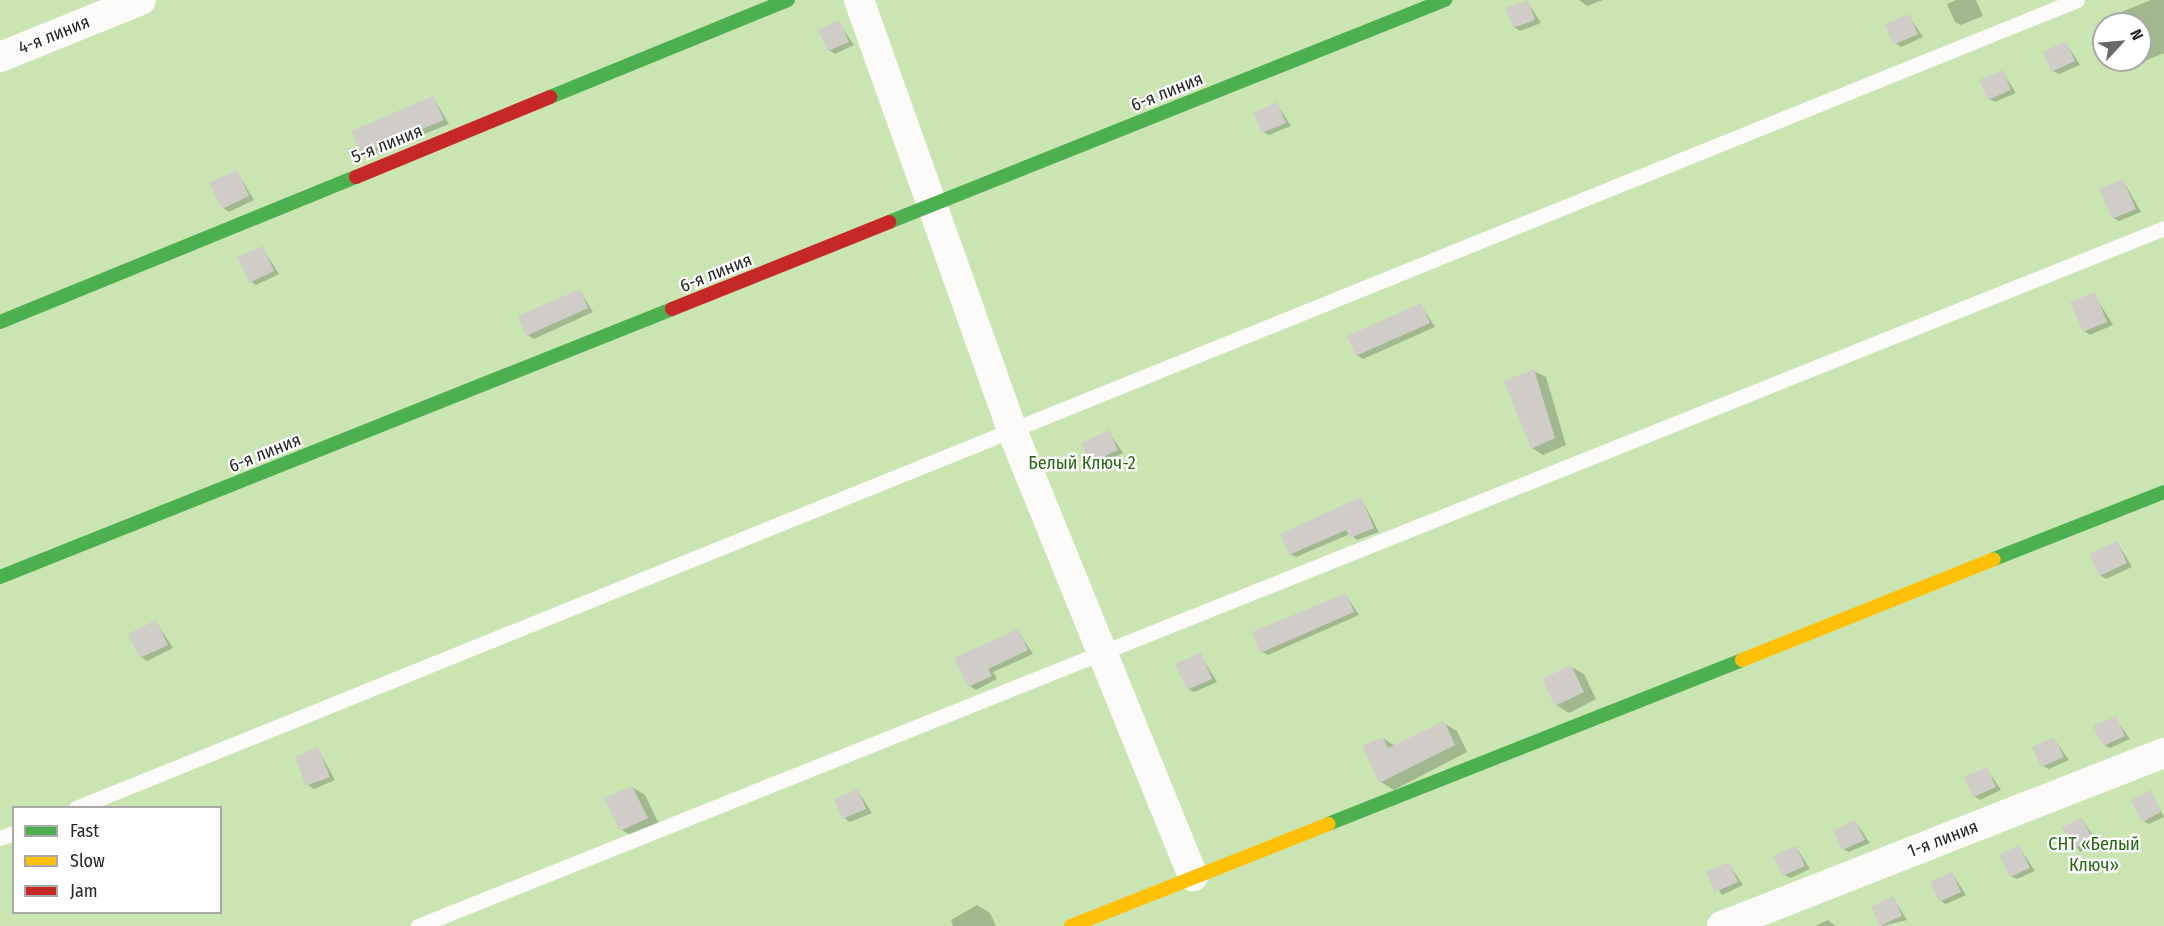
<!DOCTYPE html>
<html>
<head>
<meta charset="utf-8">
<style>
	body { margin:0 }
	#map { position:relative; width:2164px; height:926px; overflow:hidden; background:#e8e2dc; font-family:"Fira Sans Condensed",sans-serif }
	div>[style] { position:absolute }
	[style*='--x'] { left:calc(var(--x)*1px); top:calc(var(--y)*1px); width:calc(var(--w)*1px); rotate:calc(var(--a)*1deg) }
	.green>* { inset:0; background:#cae5b2 }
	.shadow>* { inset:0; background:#0003 }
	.building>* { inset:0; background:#d0ccc8 }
	.lane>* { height:15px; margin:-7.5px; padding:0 7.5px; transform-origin:7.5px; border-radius:7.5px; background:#fcfbfa }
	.street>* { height:30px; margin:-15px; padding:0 15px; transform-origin:15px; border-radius:15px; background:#fcfbfa }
	.fast>* { height:14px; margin:-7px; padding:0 7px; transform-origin:7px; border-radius:7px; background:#4caf50 }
	.slow>* { height:14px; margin:-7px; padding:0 7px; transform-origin:7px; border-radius:7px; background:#ffc107 }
	.jam>* { height:14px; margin:-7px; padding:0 7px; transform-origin:7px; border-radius:7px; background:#c62828 }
	span { translate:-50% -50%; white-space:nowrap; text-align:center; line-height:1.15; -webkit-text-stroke:4.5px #fff; paint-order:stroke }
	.street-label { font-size:18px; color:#282828 }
	.park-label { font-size:18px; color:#296914 }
	.legend { position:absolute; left:12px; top:806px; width:210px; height:108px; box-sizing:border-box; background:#fff; border:2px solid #a9a9a9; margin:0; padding:8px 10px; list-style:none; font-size:18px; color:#282828 }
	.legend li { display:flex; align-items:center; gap:12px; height:30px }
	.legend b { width:30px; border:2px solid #a9a9a9 }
	.north { position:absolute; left:2092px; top:12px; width:60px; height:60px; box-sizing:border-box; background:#fff; border:2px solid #a9a9a9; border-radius:50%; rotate:64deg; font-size:16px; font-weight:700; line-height:24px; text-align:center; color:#282828 }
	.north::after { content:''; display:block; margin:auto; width:21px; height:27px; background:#6b6967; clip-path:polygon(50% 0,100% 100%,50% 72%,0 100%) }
</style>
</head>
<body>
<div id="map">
	<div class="green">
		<div style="clip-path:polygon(evenodd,0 0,2164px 0,2164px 926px,0 926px,0 0,2104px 24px,2140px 24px,2140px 60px,2104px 60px,2104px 24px,0 0,14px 808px,220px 808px,220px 912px,14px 912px,14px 808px)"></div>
	</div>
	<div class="shadow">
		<div style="clip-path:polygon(1579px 0,1603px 0,1587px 6px)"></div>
		<div style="clip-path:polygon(1956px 0,1976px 0,1983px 16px,1961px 25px,1955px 22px,1947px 4px)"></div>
		<div style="clip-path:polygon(2151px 0,2164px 0,2164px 53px,2135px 65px,2126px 60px,2140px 60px,2140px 24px,2109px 24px,2106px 18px)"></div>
		<div style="clip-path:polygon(1527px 1px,1541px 23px,1520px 31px,1514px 27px)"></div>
		<div style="clip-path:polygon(1909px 16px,1923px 37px,1901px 47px,1895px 43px)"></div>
		<div style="clip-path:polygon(838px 22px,854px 45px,835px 54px,829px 50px)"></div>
		<div style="clip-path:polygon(2066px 43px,2080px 65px,2059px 74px,2053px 71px)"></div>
		<div style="clip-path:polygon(2002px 71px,2016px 93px,1995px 102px,1989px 99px)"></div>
		<div style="clip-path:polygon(433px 97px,449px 124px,368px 157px,362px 153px)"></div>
		<div style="clip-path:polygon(1277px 104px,1291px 126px,1269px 135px,1263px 132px)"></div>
		<div style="clip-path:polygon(237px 172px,254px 200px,229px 212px,223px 208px)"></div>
		<div style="clip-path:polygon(2123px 180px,2141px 212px,2119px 221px,2113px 218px)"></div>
		<div style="clip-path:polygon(262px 247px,279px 274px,256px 285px,250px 281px)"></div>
		<div style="clip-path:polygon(580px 291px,593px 312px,534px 339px,528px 335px)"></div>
		<div style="clip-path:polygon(2094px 294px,2113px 325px,2090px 335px,2084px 331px)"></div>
		<div style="clip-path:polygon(1421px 305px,1435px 327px,1363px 359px,1357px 355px)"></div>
		<div style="clip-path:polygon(1534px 371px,1546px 377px,1566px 445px,1543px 455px,1532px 448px)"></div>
		<div style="clip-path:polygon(1109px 432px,1123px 453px,1098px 466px,1091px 462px)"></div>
		<div style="clip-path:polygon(1361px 498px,1379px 532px,1357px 540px,1350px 534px,1296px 557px,1290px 554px)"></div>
		<div style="clip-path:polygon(2117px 542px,2132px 567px,2106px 579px,2100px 575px)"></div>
		<div style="clip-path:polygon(1346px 595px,1359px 615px,1268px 655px,1262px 652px)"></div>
		<div style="clip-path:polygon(156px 622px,173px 648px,147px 661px,141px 657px)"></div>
		<div style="clip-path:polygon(1018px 631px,1033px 654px,993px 672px,997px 679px,976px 690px,970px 686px)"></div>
		<div style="clip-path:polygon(1200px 654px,1217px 682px,1194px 692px,1188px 689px)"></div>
		<div style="clip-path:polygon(1571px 667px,1584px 674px,1596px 699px,1569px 713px,1556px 705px)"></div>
		<div style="clip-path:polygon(2115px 718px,2130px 739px,2110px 748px,2104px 745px)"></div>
		<div style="clip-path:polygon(1444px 723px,1457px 731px,1467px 752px,1394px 790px,1381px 782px,1364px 747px,1383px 738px,1395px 746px)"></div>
		<div style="clip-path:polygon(2054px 739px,2069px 760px,2049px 769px,2043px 766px)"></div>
		<div style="clip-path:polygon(318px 749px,335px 780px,314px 789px,308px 785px)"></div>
		<div style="clip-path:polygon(1987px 769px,2001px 790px,1980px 800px,1974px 796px)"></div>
		<div style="clip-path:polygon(632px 787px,645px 795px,660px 826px,635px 838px,622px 830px)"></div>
		<div style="clip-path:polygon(858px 791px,872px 813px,850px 822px,844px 818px)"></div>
		<div style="clip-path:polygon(2151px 792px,2164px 817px,2149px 824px,2143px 821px)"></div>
		<div style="clip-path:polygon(2082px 819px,2098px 843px,2080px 852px,2064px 828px)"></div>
		<div style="clip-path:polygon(1855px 821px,1870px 843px,1849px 852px,1843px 849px)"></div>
		<div style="clip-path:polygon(1796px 847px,1810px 869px,1790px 878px,1784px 875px)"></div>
		<div style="clip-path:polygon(2019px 847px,2035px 871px,2017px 879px,2011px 876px)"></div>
		<div style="clip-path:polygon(1729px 864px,1743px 885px,1722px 895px,1708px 873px)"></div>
		<div style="clip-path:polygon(1952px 873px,1966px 895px,1946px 904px,1940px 901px)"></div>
		<div style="clip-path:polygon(1893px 898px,1907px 920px,1882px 926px,1881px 925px)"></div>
		<div style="clip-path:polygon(977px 905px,990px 913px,996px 926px,953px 926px,951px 920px)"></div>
		<div style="clip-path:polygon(1828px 920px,1835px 926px,1815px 926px)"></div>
	</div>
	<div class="building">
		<div style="clip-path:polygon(1528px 0,1535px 20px,1513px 28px,1505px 8px)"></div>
		<div style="clip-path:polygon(1909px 14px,1918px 34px,1893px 45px,1885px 24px)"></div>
		<div style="clip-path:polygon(839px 20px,849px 42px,828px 51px,818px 30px)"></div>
		<div style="clip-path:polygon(2066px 41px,2075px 61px,2051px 72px,2043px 52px)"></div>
		<div style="clip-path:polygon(2003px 70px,2011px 90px,1988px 100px,1979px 80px)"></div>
		<div style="clip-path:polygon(433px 96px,444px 120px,361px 154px,351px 131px)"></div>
		<div style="clip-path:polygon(1277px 102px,1286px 123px,1262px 133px,1253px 113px)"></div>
		<div style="clip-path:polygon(237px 170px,249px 196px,222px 209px,209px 183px)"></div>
		<div style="clip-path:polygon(2123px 179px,2136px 209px,2112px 219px,2099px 189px)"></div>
		<div style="clip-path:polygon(263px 246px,274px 271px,249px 283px,237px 257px)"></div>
		<div style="clip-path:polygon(580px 289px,588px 308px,526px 336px,518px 316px)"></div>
		<div style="clip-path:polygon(2095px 292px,2107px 322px,2083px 332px,2070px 302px)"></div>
		<div style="clip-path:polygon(1421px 303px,1430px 323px,1356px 356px,1347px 336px)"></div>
		<div style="clip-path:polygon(1534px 369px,1555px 438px,1531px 449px,1504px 381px)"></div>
		<div style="clip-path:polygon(1109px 430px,1118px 450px,1090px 463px,1081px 443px)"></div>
		<div style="clip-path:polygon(1361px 497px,1374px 528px,1350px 538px,1346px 530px,1289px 555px,1280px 534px)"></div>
		<div style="clip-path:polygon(2117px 541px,2127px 563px,2099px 576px,2089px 554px)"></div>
		<div style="clip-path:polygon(1346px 593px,1354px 612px,1260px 653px,1252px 632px)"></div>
		<div style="clip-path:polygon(156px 620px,168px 645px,140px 658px,128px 634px)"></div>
		<div style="clip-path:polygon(1018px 629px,1028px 650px,988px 669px,992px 676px,968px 687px,954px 658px)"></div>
		<div style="clip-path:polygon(1201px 652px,1212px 679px,1187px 690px,1175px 664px)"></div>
		<div style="clip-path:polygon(1571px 665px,1584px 692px,1555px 706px,1542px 679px)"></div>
		<div style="clip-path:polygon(2116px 716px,2125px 736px,2103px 746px,2093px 726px)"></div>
		<div style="clip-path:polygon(1444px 721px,1455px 745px,1379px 783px,1362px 746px,1383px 737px,1388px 748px)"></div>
		<div style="clip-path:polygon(2054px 737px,2064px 757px,2041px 767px,2032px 747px)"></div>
		<div style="clip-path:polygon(318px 747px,330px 777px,306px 786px,295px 757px)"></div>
		<div style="clip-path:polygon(1987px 767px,1996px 787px,1973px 797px,1964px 777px)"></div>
		<div style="clip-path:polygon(632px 786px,648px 818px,620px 831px,604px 798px)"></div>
		<div style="clip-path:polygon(858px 789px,866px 809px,842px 819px,834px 799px)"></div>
		<div style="clip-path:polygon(2151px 790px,2161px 812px,2142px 822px,2131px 800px)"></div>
		<div style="clip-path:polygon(2082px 818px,2093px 840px,2073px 849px,2062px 827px)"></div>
		<div style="clip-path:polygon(1855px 820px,1865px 840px,1842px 850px,1833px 830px)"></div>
		<div style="clip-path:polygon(2019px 845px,2030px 868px,2010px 877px,1999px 855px)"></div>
		<div style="clip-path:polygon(1796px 846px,1805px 866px,1783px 876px,1773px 856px)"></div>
		<div style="clip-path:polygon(1729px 862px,1738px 882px,1715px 892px,1706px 872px)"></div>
		<div style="clip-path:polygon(1952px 872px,1961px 892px,1939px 902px,1930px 882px)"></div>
		<div style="clip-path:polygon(1893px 896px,1902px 916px,1880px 926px,1871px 907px)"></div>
	</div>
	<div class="lane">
		<div style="--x:76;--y:808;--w:2158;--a:-21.99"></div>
		<div style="--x:0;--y:838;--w:15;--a:-20"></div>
		<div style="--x:418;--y:926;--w:1880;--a:-21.79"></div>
	</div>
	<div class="street">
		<div style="--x:859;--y:0;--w:454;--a:70.4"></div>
		<div style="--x:1011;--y:428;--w:484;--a:67.9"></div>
		<div style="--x:0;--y:57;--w:152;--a:-22"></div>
		<div style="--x:1722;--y:926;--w:475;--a:-21.4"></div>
	</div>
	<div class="fast">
		<div style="--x:550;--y:97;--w:257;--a:-22.2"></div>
		<div style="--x:889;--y:222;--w:599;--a:-21.77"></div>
		<div style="--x:0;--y:322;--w:384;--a:-22.2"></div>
		<div style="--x:1994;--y:559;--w:183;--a:-21.5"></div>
		<div style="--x:0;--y:577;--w:723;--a:-21.74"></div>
		<div style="--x:1328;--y:824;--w:445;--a:-21.6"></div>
	</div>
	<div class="slow">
		<div style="--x:1742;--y:660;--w:271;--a:-21.8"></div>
		<div style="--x:1071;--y:926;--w:277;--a:-21.6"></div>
	</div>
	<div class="jam">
		<div style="--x:356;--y:177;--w:210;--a:-22.4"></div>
		<div style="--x:672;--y:309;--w:234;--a:-21.8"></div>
	</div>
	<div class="street-label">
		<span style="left:54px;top:35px;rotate:-22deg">4-я линия</span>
		<span style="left:1167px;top:92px;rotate:-22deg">6-я линия</span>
		<span style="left:387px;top:144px;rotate:-22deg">5-я линия</span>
		<span style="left:716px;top:273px;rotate:-22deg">6-я линия</span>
		<span style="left:265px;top:453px;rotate:-22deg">6-я линия</span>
		<span style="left:1943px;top:839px;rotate:-21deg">1-я линия</span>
	</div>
	<div class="park-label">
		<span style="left:1082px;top:463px">Белый Ключ-2</span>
		<span style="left:2094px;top:855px">СНТ «Белый<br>Ключ»</span>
	</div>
	<ul class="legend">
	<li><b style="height:8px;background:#4caf50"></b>Fast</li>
	<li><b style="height:8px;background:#ffc107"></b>Slow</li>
	<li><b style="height:8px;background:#c62828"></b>Jam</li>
	</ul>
	<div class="north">N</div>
</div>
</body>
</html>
